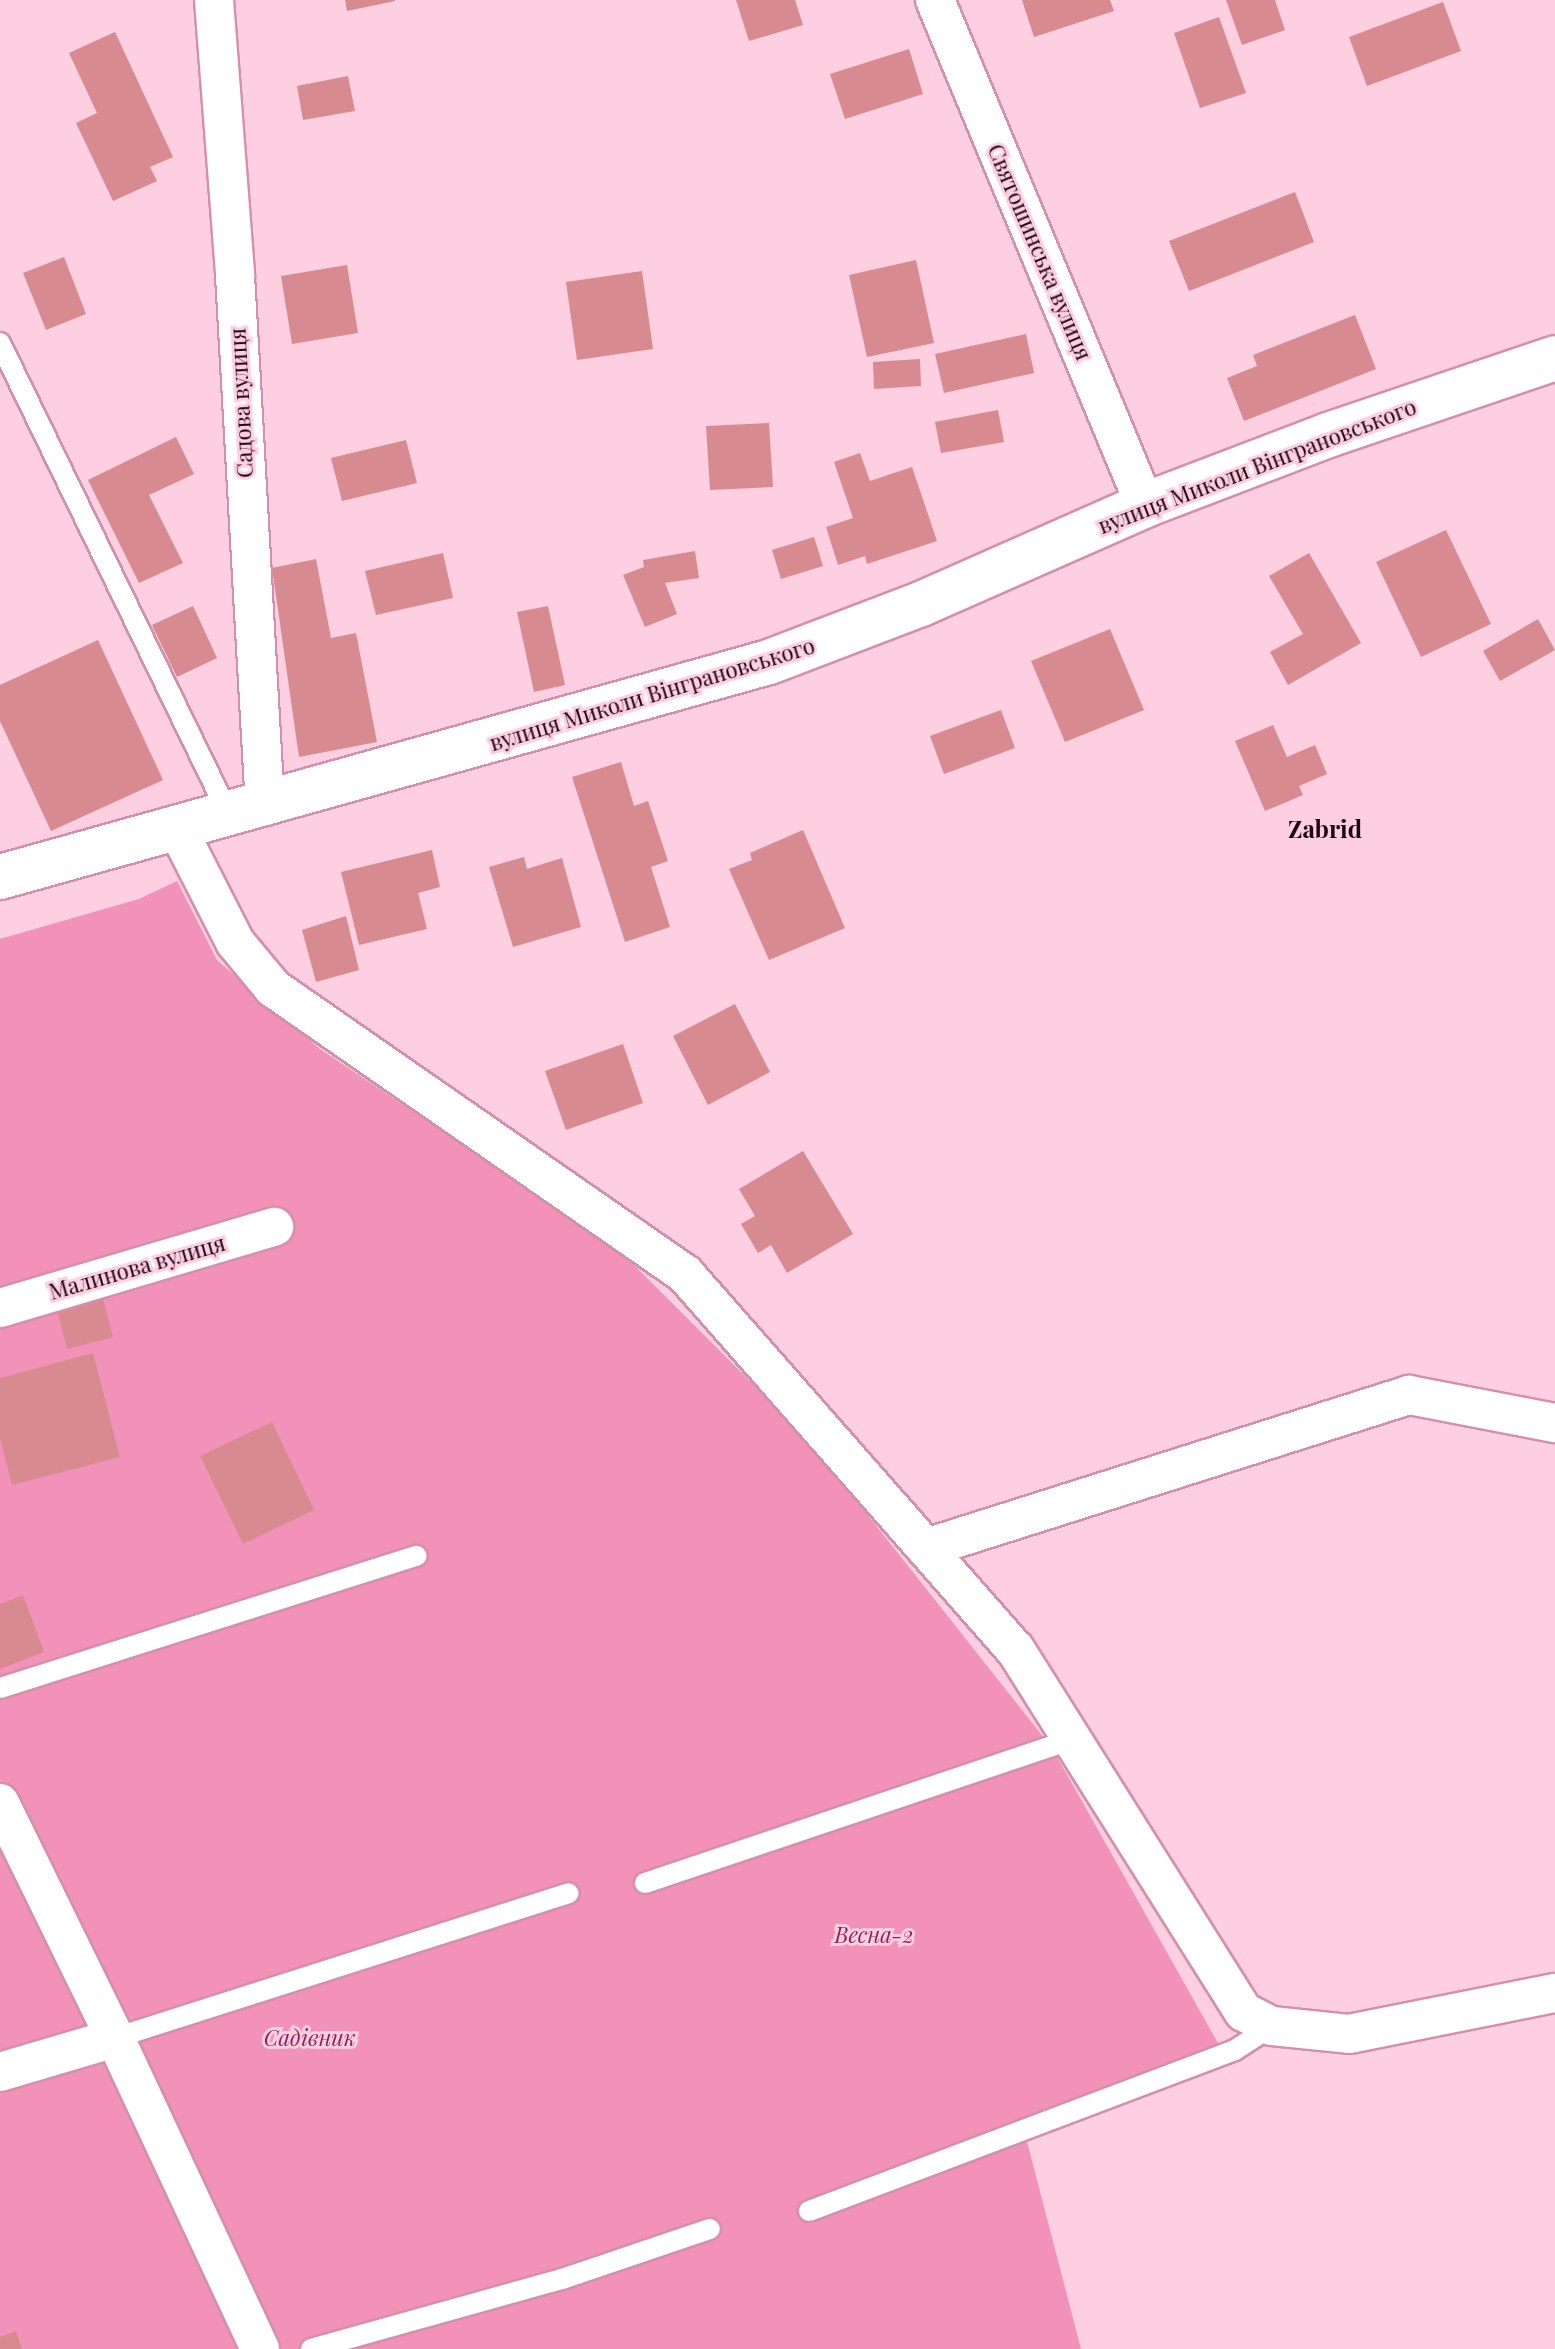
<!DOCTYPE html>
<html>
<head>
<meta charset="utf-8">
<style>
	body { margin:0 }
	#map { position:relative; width:1555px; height:2349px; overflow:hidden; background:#fdcfe0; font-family:"Playfair Display",serif }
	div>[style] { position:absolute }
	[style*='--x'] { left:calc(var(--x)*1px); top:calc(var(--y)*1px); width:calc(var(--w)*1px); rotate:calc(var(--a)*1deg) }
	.green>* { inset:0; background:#f292b9 }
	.building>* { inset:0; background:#d78b91 }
	.roads { filter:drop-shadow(2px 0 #d58faa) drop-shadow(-2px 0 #d58faa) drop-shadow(0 2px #d58faa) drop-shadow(0 -2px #d58faa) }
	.lane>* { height:20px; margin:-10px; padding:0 10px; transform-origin:10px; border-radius:10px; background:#fff }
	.street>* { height:38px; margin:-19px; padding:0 19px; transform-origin:19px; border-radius:19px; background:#fff }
	.secondary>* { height:44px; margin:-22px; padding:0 22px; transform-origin:22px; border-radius:22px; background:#fff }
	span { translate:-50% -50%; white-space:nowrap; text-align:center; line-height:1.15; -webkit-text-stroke:6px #fdcfe0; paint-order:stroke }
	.street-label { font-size:22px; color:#1b040e }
	.park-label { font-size:22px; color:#93205b; font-style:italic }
	.neighbourhood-label { font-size:24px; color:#1b040e; font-weight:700 }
</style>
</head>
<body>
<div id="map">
	<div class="green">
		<div style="clip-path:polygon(177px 881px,217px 960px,320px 1049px,618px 1249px,806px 1437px,1052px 1748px,1228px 2061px,1025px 2134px,1081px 2349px,0 2349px,0 939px,139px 899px)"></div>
	</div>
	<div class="building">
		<div style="clip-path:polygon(345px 0,395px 0,395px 1px,347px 11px)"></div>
		<div style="clip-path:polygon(736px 0,795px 0,803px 25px,749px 41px)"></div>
		<div style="clip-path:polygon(1022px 0,1110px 0,1114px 11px,1034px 37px)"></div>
		<div style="clip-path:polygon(1226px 0,1275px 0,1285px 30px,1242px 45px)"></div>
		<div style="clip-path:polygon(1443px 2px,1461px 51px,1367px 86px,1349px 37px)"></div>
		<div style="clip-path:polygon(1219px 17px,1246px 93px,1200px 108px,1174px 33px)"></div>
		<div style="clip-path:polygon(115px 32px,173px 157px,150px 167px,157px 181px,113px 201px,76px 123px,97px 113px,69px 53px)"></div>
		<div style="clip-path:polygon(909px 49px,923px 94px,845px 119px,830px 74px)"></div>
		<div style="clip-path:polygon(348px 76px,355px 111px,303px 120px,297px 86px)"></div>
		<div style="clip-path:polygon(1295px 192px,1314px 242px,1189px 291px,1169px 241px)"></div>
		<div style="clip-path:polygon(64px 257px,86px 314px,46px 330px,23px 273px)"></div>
		<div style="clip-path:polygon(916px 260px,934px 343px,867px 357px,849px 275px)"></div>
		<div style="clip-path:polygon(347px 265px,358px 333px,292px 344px,281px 276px)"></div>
		<div style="clip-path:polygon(642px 271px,653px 349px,577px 360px,566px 282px)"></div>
		<div style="clip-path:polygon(1355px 315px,1376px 369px,1244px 421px,1227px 378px,1257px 366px,1253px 355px)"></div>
		<div style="clip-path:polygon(1026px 334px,1034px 373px,944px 393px,935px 354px)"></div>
		<div style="clip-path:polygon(920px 359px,921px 386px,874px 389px,873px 362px)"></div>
		<div style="clip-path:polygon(998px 410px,1004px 442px,941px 453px,935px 422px)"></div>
		<div style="clip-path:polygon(769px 423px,773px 487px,710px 490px,706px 426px)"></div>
		<div style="clip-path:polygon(176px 437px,194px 474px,149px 495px,183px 563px,139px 583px,88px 480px)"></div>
		<div style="clip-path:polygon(406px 440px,417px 483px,342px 501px,331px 458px)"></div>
		<div style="clip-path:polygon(860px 453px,870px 481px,912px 467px,937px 541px,867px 564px,865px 556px,838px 565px,826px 527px,853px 518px,834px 462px)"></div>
		<div style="clip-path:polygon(1446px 530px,1491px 624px,1421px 657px,1376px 562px)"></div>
		<div style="clip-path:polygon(814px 537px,823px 566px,781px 579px,772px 550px)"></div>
		<div style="clip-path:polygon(695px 551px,699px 578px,665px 583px,677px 614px,645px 627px,623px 575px,644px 567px,643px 560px)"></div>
		<div style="clip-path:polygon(443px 553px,453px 598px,376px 615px,365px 571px)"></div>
		<div style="clip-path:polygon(1309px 553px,1361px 643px,1288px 685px,1270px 652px,1303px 634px,1269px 576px)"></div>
		<div style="clip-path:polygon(316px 559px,331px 638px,356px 633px,377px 742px,299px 757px,272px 568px)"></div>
		<div style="clip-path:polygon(193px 606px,217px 658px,177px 677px,152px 625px)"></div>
		<div style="clip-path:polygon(548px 606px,565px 685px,534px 692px,517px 612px)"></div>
		<div style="clip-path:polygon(1538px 619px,1555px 650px,1500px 681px,1483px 651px)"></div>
		<div style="clip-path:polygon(1110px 629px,1144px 710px,1065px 742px,1031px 661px)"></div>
		<div style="clip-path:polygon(98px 640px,163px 780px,51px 831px,0 721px,0 685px)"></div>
		<div style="clip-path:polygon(1001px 710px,1015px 748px,944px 774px,930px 736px)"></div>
		<div style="clip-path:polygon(1273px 725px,1287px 757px,1315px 745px,1327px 774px,1299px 786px,1303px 795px,1265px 811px,1235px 741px)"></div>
		<div style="clip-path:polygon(621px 762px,634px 806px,648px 801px,668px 861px,651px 867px,670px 927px,625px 942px,572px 777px)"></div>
		<div style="clip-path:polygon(803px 830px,845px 928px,769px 960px,729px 869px,752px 860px,750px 853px)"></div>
		<div style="clip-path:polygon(432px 850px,440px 887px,418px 893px,427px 929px,359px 945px,341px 872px)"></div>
		<div style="clip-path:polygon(524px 857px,527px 869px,562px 858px,581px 927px,513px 947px,489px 867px)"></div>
		<div style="clip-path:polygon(346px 916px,359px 970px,316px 982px,302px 930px)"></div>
		<div style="clip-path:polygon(735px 1004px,770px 1072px,708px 1105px,673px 1036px)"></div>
		<div style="clip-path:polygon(623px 1044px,643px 1103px,566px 1130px,545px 1071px)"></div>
		<div style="clip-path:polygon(803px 1151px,853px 1234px,787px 1273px,771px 1245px,758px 1253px,741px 1224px,755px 1216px,739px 1189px)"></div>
		<div style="clip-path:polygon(102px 1295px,113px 1337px,67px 1349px,56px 1307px)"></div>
		<div style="clip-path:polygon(93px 1353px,120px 1457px,12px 1485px,0 1439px,0 1378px)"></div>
		<div style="clip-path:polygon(272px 1422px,314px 1510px,243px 1544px,200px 1456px)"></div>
		<div style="clip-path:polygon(23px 1595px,44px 1652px,0 1669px,0 1604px)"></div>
		<div style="clip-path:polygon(16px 2331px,22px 2349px,0 2349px,0 2337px)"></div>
	</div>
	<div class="roads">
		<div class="lane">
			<div style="--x:0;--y:343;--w:525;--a:64.12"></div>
			<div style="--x:0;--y:1688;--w:437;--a:-17.6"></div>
			<div style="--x:645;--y:1883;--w:451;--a:-18.6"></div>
			<div style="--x:115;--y:2038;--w:476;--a:-17.7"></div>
			<div style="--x:809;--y:2211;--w:455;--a:-20.7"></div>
			<div style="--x:1235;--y:2050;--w:44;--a:-33"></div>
			<div style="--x:311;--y:2349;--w:261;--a:-15.6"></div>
			<div style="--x:562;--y:2279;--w:156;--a:-18.7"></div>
		</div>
		<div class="street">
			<div style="--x:214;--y:0;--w:276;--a:85.6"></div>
			<div style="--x:235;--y:275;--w:532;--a:86.77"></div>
			<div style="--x:935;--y:0;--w:547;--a:67.42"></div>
			<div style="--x:177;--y:828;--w:128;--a:63"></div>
			<div style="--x:235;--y:942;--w:60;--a:50.4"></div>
			<div style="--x:273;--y:988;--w:502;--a:34.77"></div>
			<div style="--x:685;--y:1274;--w:500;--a:48.7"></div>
			<div style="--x:1015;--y:1649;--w:429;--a:57.8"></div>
			<div style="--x:1244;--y:2012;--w:31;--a:27"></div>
			<div style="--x:1272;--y:2026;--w:77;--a:5.9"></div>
			<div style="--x:1349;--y:2034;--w:210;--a:-11.3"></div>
			<div style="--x:0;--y:1308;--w:286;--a:-16.5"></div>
			<div style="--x:926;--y:1548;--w:507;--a:-17.58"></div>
			<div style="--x:1409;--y:1395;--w:149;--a:10.9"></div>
			<div style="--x:0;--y:1803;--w:262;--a:63.9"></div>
			<div style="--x:115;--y:2038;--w:120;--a:163.5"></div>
			<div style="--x:115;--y:2038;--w:343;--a:65"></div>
		</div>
		<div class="secondary">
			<div style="--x:0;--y:877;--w:798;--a:-15.62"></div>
			<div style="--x:769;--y:662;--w:163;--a:-20.9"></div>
			<div style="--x:921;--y:604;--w:245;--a:-23.8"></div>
			<div style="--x:1145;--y:505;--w:196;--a:-20.9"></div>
			<div style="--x:1328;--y:435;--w:240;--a:-18.7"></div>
		</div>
	</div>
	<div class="street-label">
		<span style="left:1040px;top:252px;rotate:67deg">Святошинська вулиця</span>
		<span style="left:241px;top:403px;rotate:-93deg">Садова вулиця</span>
		<span style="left:1257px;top:466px;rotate:-21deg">вулиця Миколи Вінграновського</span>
		<span style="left:652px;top:694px;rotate:-17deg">вулиця Миколи Вінграновського</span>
		<span style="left:137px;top:1267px;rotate:-16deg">Малинова вулиця</span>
	</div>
	<div class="park-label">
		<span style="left:874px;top:1935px">Весна-2</span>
		<span style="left:310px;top:2038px">Садівник</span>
	</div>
	<div class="neighbourhood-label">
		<span style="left:1325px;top:829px">Zabrid</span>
	</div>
</div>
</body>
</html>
